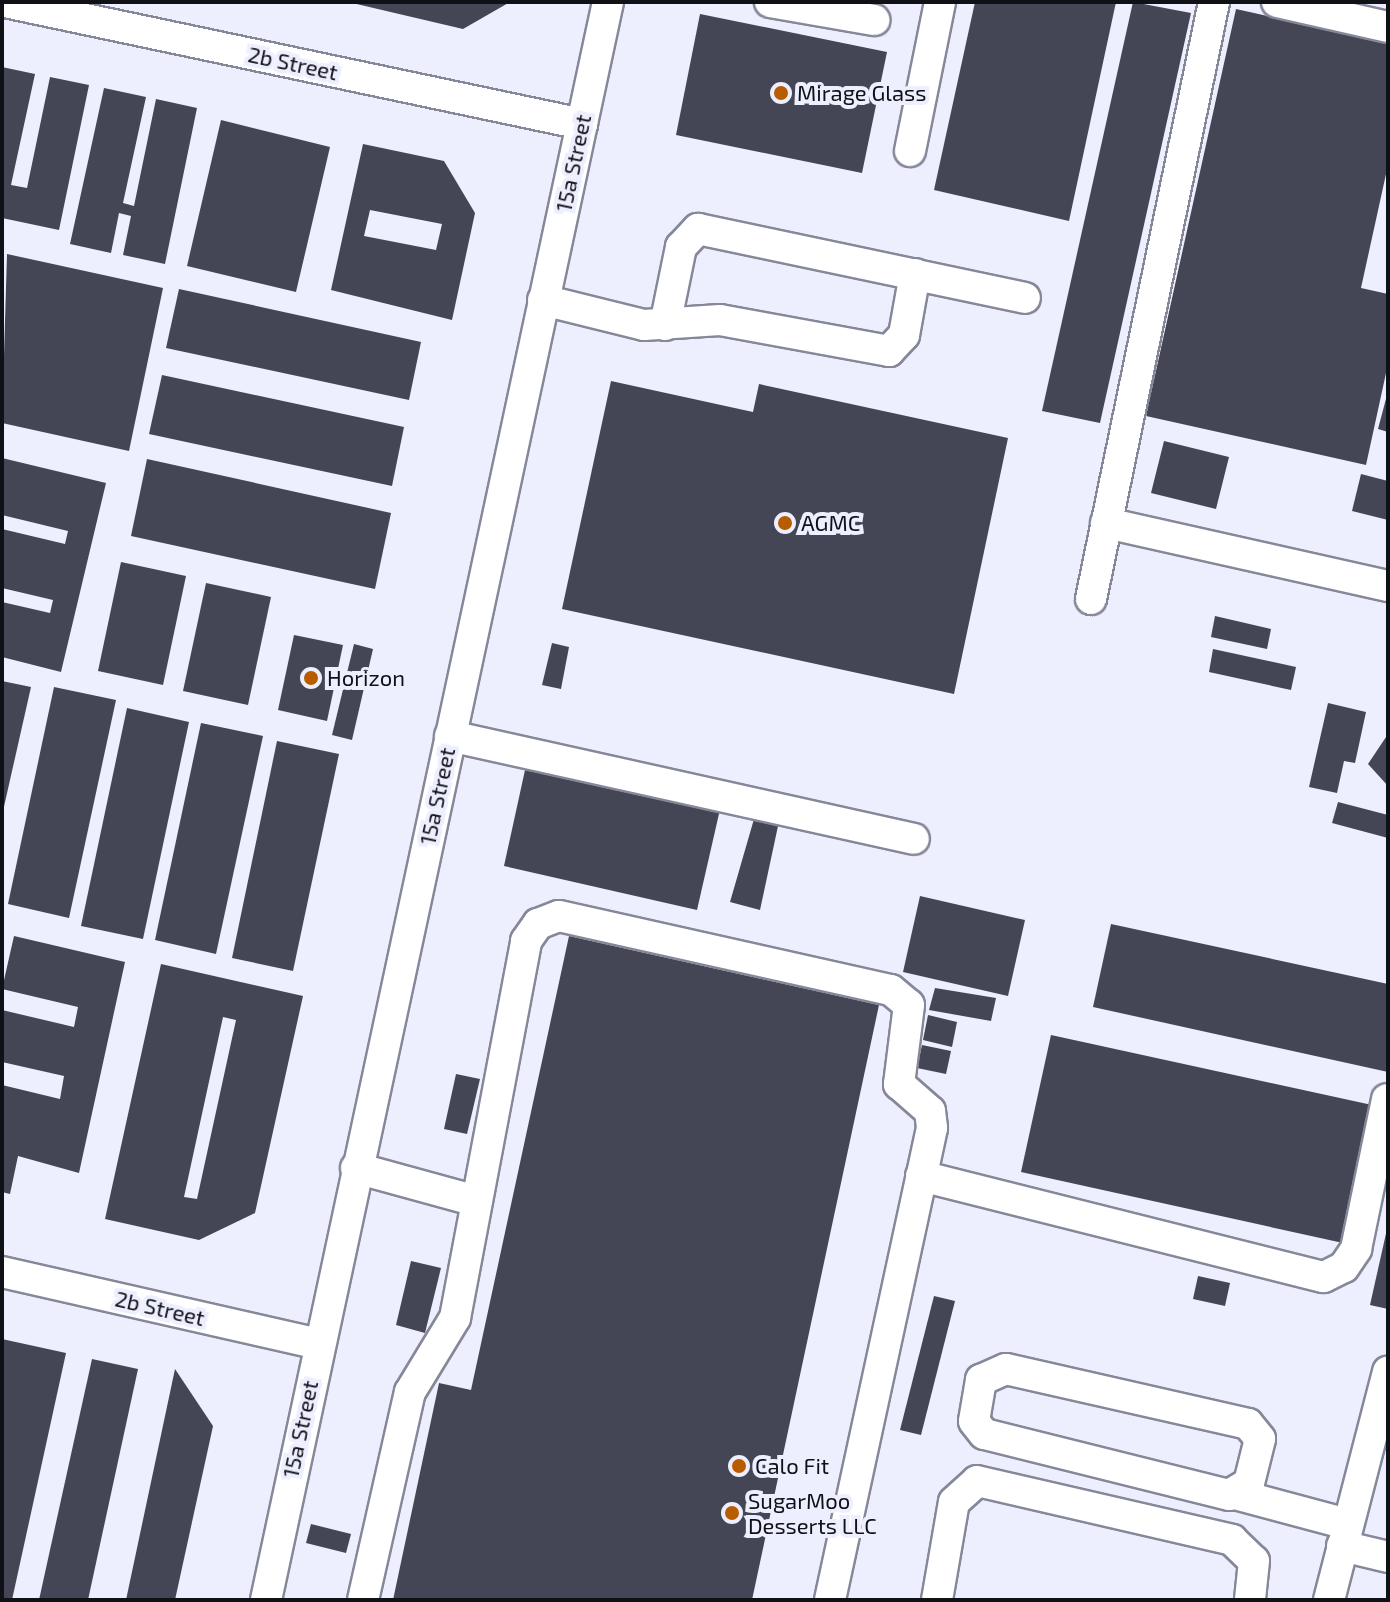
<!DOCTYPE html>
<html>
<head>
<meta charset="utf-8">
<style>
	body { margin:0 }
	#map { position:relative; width:1390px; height:1602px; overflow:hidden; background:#edefff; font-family:"Exo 2",sans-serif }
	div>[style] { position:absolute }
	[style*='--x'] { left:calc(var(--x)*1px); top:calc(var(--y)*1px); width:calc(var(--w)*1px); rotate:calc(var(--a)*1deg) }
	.building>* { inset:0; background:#444655 }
	.roads { filter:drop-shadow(2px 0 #858899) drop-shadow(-2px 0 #858899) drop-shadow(0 2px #858899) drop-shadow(0 -2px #858899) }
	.minor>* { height:30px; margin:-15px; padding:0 15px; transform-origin:15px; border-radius:15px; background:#fff }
	.dots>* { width:22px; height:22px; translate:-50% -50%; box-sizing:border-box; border:4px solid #edefff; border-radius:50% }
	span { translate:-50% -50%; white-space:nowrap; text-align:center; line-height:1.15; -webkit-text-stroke:8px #edefff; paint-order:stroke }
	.street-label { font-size:22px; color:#101017 }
	.poi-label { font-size:22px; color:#101017 }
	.left { translate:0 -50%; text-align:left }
	.frame { position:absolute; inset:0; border:4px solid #101017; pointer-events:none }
</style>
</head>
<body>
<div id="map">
	<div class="building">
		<div style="clip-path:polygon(348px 2px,510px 2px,463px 29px)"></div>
		<div style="clip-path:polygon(975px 2px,1116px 2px,1069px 221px,934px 190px)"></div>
		<div style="clip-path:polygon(1133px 2px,1191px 13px,1100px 423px,1042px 411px)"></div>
		<div style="clip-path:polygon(1236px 9px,1388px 43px,1388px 165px,1361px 288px,1388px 294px,1388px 364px,1366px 465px,1146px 416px)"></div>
		<div style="clip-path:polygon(700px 14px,887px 52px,862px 173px,676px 135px)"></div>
		<div style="clip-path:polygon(2px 67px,35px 74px,11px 185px,27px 188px,50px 77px,89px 85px,59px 230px,2px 218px)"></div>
		<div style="clip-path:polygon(104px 88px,146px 97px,123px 203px,134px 206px,156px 99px,197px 108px,165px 264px,123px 255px,131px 216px,119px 213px,111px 253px,70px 244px)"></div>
		<div style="clip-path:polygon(221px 120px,330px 147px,296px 292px,187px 266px)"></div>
		<div style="clip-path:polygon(evenodd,363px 144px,444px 161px,475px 213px,452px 320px,331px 290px,363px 144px,370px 210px,442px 224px,436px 250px,364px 236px,370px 210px)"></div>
		<div style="clip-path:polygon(7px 254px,163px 288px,129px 451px,2px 423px)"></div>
		<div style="clip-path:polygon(179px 289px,421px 342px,409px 400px,166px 348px)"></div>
		<div style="clip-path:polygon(162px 375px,404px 427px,392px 486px,149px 434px)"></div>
		<div style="clip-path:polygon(611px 381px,753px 412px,759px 384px,1008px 438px,954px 694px,562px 609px)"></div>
		<div style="clip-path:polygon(1387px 395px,1388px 395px,1388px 432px,1378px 429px)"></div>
		<div style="clip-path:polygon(1164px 441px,1229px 457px,1216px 509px,1151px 493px)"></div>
		<div style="clip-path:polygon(2px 458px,106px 483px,61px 672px,2px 657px,2px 602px,50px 613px,53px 600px,2px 588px,2px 529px,65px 544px,68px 531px,2px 515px)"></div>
		<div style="clip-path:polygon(147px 459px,391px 513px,375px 589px,131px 536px)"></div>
		<div style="clip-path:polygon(1361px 474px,1388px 481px,1388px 520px,1352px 511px)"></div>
		<div style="clip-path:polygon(121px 562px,186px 576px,163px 685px,98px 671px)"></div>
		<div style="clip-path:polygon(206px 583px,271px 597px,248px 705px,183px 691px)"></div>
		<div style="clip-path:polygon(1215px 616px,1271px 629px,1267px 649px,1211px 637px)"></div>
		<div style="clip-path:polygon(294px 635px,343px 645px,327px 721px,278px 710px)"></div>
		<div style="clip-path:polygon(552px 643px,569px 647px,561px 689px,542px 685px)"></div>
		<div style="clip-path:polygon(354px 644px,373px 649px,352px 740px,332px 735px)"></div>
		<div style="clip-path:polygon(1213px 649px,1296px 667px,1291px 690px,1209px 672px)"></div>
		<div style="clip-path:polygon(2px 681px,31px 687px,3px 811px,2px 811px)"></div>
		<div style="clip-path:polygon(54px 687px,116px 700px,69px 918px,8px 904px)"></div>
		<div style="clip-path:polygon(1328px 703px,1366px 712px,1355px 763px,1344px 761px,1337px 793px,1309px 787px)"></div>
		<div style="clip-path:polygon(127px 708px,189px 722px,143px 939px,81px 926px)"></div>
		<div style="clip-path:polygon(201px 723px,263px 736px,216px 954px,155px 940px)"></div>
		<div style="clip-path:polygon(1388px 734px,1388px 786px,1368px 764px)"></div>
		<div style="clip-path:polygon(277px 741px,339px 754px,293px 971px,232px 958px)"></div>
		<div style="clip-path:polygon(527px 761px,721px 805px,697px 910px,504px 866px)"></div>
		<div style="clip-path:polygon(1338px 802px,1388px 815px,1388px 838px,1332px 823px)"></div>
		<div style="clip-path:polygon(754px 819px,778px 826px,760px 910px,730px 902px)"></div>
		<div style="clip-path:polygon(920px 896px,1025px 920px,1008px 996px,903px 972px)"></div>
		<div style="clip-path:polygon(1111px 924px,1388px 984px,1388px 1072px,1093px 1007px)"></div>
		<div style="clip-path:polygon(14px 936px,125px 962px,79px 1173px,18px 1156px,10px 1194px,2px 1192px,2px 1085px,60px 1099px,64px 1076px,2px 1062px,2px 1010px,74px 1027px,78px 1007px,2px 989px)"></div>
		<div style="clip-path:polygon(569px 936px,879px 1005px,752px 1600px,393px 1600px,439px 1383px,471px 1390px)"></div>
		<div style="clip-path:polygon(evenodd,161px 964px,303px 996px,255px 1213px,199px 1240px,105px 1219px,161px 964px,223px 1017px,236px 1020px,197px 1199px,184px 1197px,223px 1017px)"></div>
		<div style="clip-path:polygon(935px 988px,996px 998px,991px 1021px,929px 1010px)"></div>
		<div style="clip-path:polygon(928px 1015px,957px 1022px,952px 1047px,923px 1040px)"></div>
		<div style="clip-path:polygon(1051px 1035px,1372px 1105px,1343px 1243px,1021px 1172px)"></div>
		<div style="clip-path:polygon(922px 1045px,951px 1051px,946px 1074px,917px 1068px)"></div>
		<div style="clip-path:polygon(456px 1074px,480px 1079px,467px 1134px,444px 1129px)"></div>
		<div style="clip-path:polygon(1387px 1229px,1388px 1229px,1388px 1309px,1370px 1305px)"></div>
		<div style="clip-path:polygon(411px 1261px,441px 1268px,425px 1333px,396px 1325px)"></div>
		<div style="clip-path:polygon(1198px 1276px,1230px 1283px,1225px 1306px,1193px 1299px)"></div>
		<div style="clip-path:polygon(934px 1296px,955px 1301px,921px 1435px,900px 1430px)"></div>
		<div style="clip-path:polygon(2px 1339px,66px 1353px,12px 1600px,2px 1600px)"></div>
		<div style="clip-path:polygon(92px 1359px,138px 1369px,88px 1600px,39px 1600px)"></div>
		<div style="clip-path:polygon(175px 1369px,213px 1426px,175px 1600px,126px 1600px)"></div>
		<div style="clip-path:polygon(311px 1524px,351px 1534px,346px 1553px,306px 1543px)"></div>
	</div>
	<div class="roads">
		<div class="minor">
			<div style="--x:5;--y:2;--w:590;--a:11.94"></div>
			<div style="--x:770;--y:2;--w:106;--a:9.8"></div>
			<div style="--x:1277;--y:2;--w:114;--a:12.7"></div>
			<div style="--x:910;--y:151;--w:152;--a:-78.6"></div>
			<div style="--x:543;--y:300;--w:104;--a:13.9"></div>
			<div style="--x:644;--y:325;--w:76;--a:-3.8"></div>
			<div style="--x:720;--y:320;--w:172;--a:10.4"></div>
			<div style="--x:889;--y:351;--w:22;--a:-47"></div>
			<div style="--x:904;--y:335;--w:62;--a:-79.8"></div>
			<div style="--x:665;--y:325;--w:80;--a:-78.4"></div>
			<div style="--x:681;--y:247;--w:25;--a:-47"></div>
			<div style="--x:698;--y:229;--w:334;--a:11.9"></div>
			<div style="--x:1106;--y:523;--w:289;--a:12.6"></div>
			<div style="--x:1091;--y:599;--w:610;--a:-78.36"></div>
			<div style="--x:450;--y:736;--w:475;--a:12.5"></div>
			<div style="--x:356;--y:1168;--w:125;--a:15.3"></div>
			<div style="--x:921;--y:1176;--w:415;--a:14.1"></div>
			<div style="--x:1324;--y:1277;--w:22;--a:-27"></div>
			<div style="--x:1344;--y:1267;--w:22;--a:-56"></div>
			<div style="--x:1356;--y:1249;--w:153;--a:-78.3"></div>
			<div style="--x:2;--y:1272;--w:324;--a:12.8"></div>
			<div style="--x:1006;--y:1369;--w:248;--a:12.8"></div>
			<div style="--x:1248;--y:1424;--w:19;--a:51"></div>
			<div style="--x:1260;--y:1439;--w:45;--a:104"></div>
			<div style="--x:1249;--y:1483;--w:23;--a:149"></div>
			<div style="--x:1229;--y:1495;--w:252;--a:-166"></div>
			<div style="--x:984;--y:1434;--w:16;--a:-128"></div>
			<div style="--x:974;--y:1421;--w:42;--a:-80.3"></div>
			<div style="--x:981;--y:1380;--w:27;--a:-24"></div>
			<div style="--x:1235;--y:1494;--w:116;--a:15"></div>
			<div style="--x:1342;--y:1546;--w:47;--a:13.4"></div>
			<div style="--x:266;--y:1600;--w:1634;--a:-77.92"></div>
			<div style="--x:363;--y:1600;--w:213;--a:-77.3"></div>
			<div style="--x:410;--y:1392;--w:87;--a:-58.7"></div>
			<div style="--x:455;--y:1318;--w:384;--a:-79.3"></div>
			<div style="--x:526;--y:941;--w:21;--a:-55"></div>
			<div style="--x:538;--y:924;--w:22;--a:-21"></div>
			<div style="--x:559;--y:916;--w:340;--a:12.6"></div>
			<div style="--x:891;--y:990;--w:23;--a:40"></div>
			<div style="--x:909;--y:1005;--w:80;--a:97.2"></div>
			<div style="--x:899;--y:1084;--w:41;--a:41.1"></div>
			<div style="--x:930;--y:1111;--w:17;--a:83"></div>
			<div style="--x:932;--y:1128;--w:483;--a:102.2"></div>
			<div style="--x:937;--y:1600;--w:99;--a:-80.2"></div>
			<div style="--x:954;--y:1502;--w:31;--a:-42"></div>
			<div style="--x:977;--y:1481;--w:262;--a:13"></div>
			<div style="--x:1232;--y:1540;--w:30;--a:44"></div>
			<div style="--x:1254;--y:1561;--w:39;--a:96"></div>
			<div style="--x:1329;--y:1600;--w:236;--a:-75.5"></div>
		</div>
	</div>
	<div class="dots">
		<div style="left:781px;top:93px;background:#b85c00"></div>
		<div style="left:785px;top:523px;background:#b85c00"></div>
		<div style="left:311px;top:678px;background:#b85c00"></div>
		<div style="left:739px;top:1466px;background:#b85c00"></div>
		<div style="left:732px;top:1513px;background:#b85c00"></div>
	</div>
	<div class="street-label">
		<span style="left:293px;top:63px;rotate:12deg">2b Street</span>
		<span style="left:573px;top:163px;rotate:-78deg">15a Street</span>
		<span style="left:437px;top:796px;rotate:-78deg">15a Street</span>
		<span style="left:160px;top:1308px;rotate:13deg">2b Street</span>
		<span style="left:300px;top:1429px;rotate:-78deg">15a Street</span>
	</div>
	<div class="poi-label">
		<span class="left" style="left:797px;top:93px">Mirage Glass</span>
		<span class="left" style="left:801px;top:523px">AGMC</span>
		<span class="left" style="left:327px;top:678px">Horizon</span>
		<span class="left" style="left:755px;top:1466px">Calo Fit</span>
		<span class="left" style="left:748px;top:1513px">SugarMoo<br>Desserts LLC</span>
	</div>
	<div class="frame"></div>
</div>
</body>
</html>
